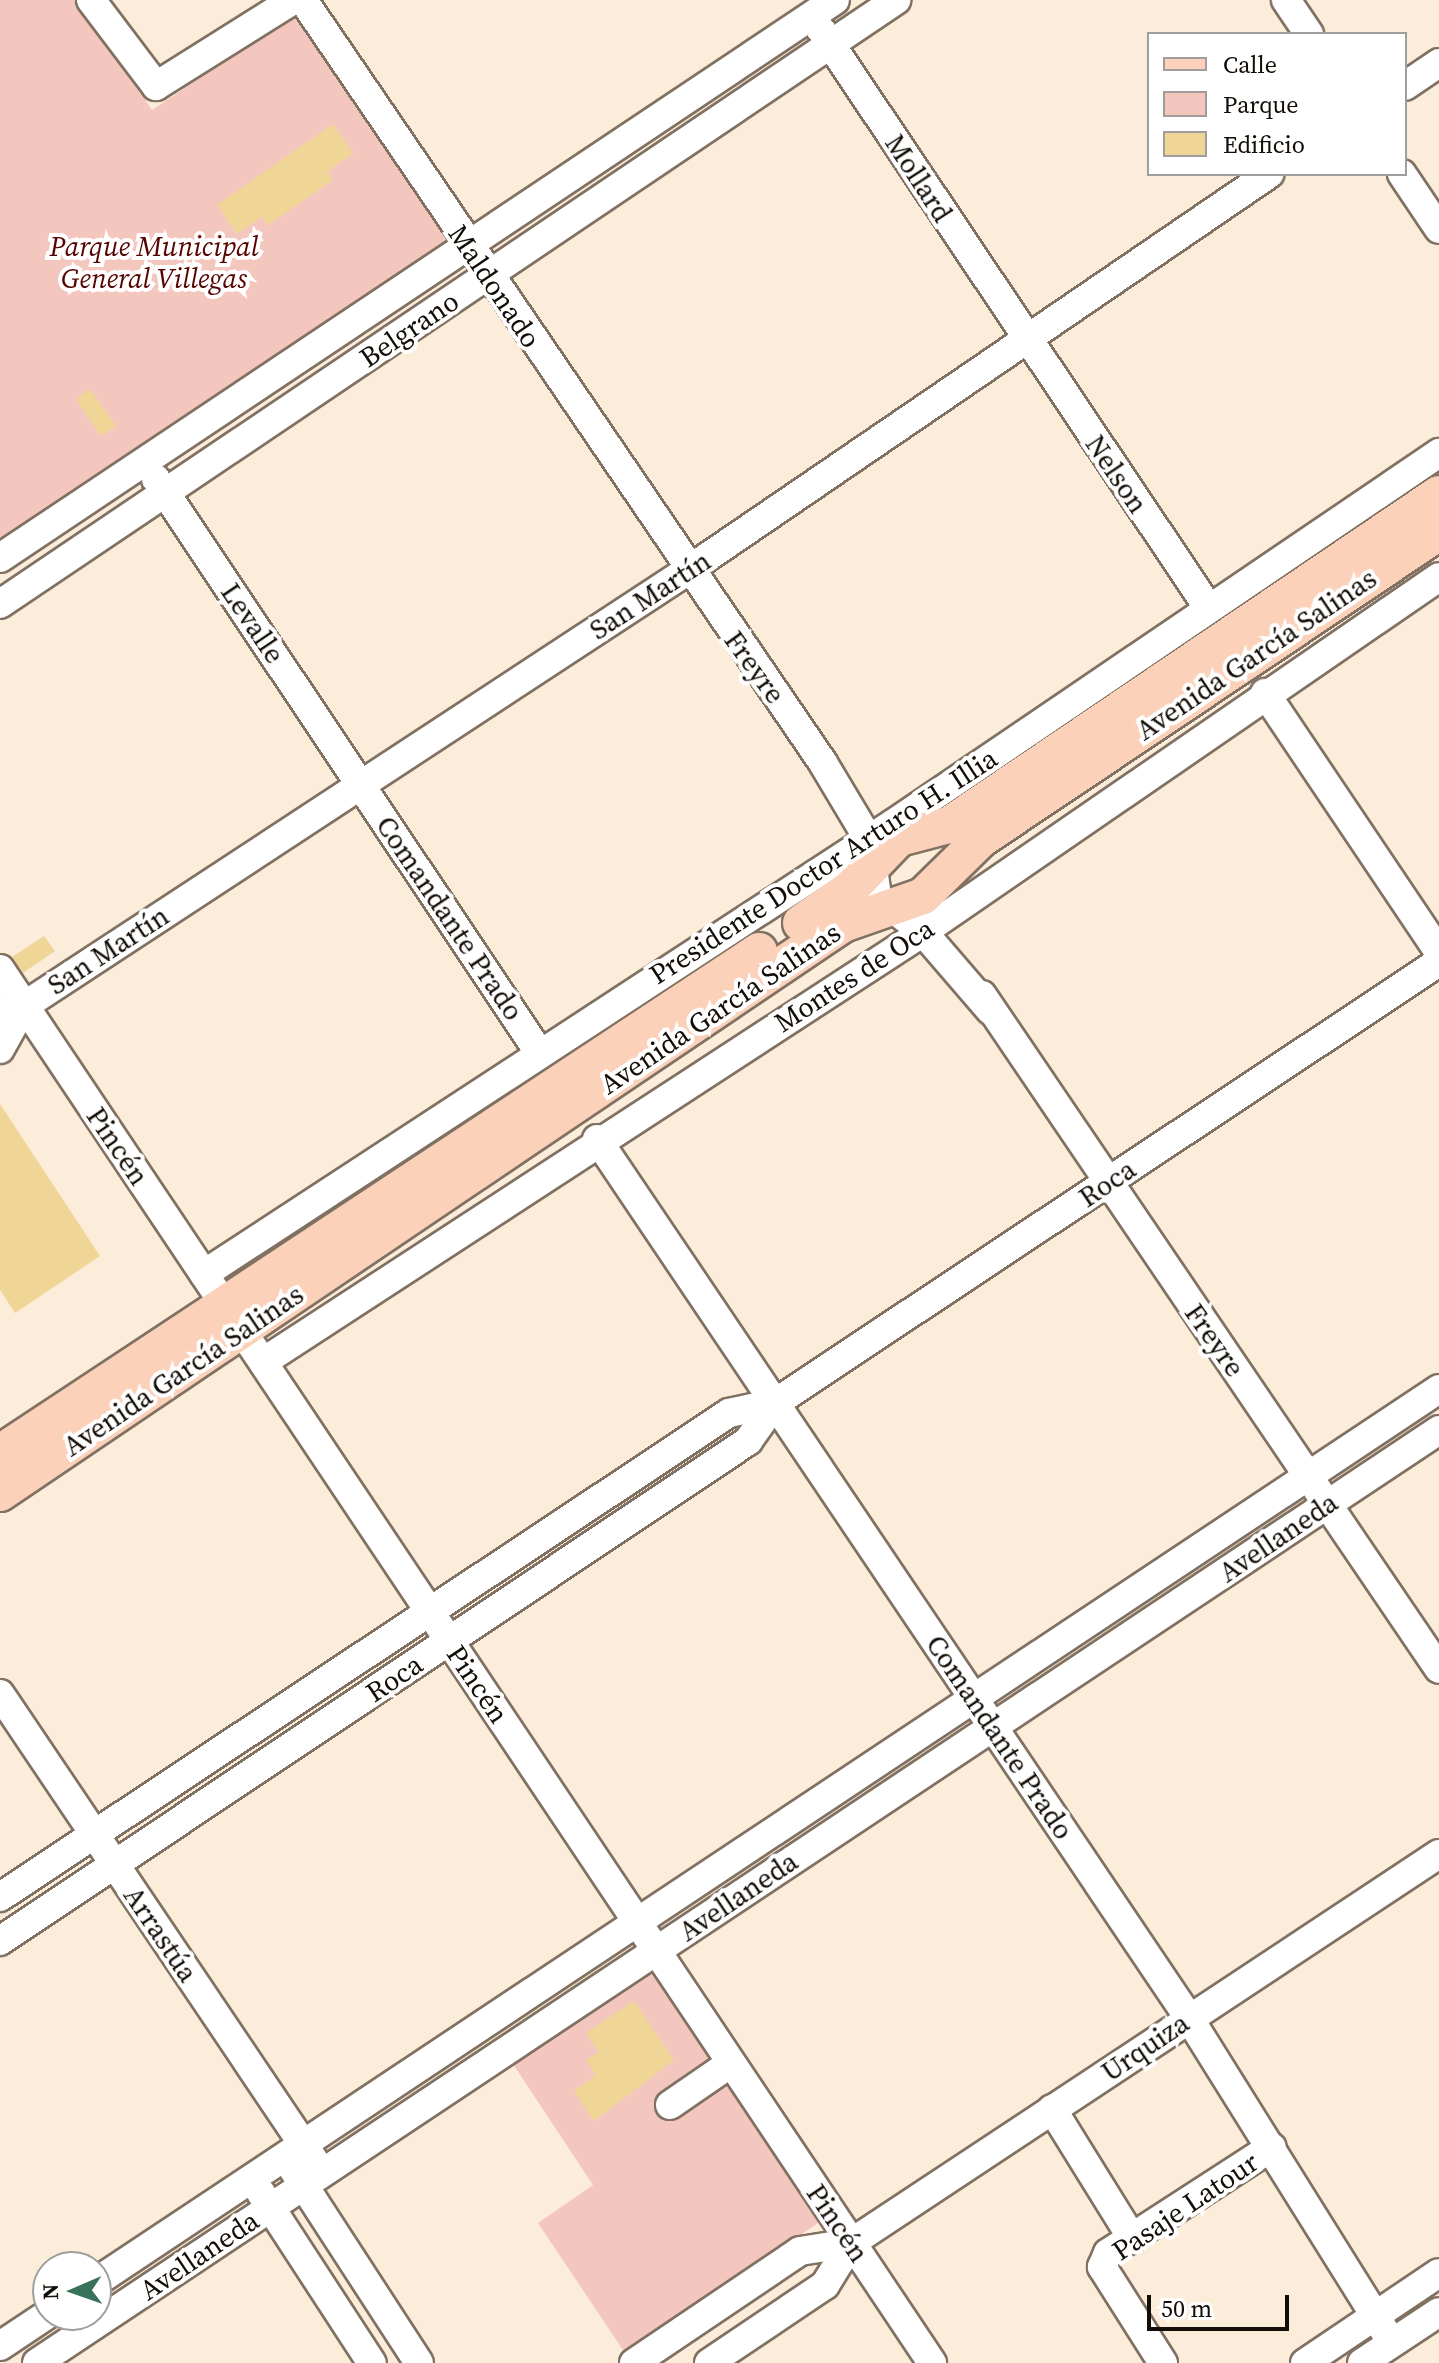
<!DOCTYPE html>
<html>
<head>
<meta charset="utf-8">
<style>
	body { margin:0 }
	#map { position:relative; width:1439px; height:2363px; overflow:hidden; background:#fcecda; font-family:"Source Serif 4",serif }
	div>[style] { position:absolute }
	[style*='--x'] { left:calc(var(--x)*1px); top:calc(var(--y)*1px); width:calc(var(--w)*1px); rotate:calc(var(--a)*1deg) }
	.green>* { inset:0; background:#f4c7be }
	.building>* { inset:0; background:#efd697 }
	.roads { filter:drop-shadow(2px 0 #807162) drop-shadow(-2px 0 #807162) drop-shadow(0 2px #807162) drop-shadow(0 -2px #807162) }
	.minor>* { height:28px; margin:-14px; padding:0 14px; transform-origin:14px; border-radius:14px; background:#fff }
	.major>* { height:36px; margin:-18px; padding:0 18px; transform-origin:18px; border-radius:18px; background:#fbd1ba }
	span { translate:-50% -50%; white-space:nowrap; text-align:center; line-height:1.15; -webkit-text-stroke:8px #fff; paint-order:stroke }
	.street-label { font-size:28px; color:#120d07 }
	.park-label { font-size:28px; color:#560400; font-style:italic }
	.legend { position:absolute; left:1147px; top:32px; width:260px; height:144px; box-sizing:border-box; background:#fff; border:2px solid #a09e9c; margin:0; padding:10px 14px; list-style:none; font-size:24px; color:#120d07 }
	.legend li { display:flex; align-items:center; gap:16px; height:40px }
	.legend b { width:40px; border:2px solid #a09e9c }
	.north { position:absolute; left:32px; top:2251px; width:80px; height:80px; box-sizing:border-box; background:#fff; border:2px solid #a09e9c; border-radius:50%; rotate:268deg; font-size:22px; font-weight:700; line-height:32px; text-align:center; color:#120d07 }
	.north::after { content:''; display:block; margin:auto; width:28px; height:36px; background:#38725a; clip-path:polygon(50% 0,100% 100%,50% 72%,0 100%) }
	.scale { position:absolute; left:1147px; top:2295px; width:142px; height:36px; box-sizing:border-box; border:4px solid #120d07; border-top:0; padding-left:10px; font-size:24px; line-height:28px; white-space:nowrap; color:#120d07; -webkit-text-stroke:6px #fff; paint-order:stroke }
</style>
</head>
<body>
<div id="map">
	<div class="green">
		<div style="clip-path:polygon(0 0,78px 0,152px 110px,300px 11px,456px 244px,0 548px)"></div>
		<div style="clip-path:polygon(649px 1964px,821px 2221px,625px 2353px,538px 2223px,593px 2185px,509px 2058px)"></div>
	</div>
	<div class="building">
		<div style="clip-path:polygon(333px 124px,353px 153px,327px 172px,333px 180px,268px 225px,262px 217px,237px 234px,217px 205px)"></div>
		<div style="clip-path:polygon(90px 389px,116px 426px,101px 436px,76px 399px)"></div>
		<div style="clip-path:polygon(44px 936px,55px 951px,23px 973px,12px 957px)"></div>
		<div style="clip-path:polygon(0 1104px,100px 1256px,15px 1313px,0 1290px)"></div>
		<div style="clip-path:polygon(634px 2001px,674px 2060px,594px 2121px,574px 2091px,596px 2075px,586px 2060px,599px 2052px,586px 2033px)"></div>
	</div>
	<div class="roads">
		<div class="minor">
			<div style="--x:91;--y:0;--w:108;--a:52.9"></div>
			<div style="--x:156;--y:86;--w:162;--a:-32.1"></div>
			<div style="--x:303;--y:0;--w:923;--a:55.72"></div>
			<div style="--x:823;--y:763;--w:90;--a:59.1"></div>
			<div style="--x:869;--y:840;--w:57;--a:81.9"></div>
			<div style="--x:877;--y:896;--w:58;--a:38"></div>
			<div style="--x:923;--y:932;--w:103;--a:49.3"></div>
			<div style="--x:1286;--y:0;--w:41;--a:55.9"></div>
			<div style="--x:821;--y:30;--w:695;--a:56.15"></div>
			<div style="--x:1405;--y:86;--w:41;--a:-34.1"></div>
			<div style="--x:1402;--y:174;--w:66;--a:56.1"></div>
			<div style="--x:156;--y:479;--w:689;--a:56.24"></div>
			<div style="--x:0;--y:558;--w:1004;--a:-33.75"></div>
			<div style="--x:0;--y:604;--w:1081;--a:-33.98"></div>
			<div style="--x:1265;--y:693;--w:312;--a:56.1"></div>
			<div style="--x:0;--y:969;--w:1677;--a:56.23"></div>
			<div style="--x:982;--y:995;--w:814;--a:55.86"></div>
			<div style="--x:0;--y:1009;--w:24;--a:-7"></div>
			<div style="--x:24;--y:1006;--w:793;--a:-33.27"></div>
			<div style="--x:687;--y:571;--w:705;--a:-34.3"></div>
			<div style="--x:0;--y:1049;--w:49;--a:-60.8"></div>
			<div style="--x:597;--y:1139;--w:1060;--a:56.04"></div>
			<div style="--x:1189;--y:2018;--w:383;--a:58"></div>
			<div style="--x:204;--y:1274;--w:824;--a:-33.17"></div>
			<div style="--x:894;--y:823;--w:659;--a:-34.17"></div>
			<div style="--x:263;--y:1362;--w:788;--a:-33.08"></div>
			<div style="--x:923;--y:932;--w:626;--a:-34.53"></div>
			<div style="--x:0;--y:1694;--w:561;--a:56.05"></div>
			<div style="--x:0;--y:1897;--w:875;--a:-33.58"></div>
			<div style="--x:729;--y:1413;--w:47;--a:-12.3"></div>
			<div style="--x:0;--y:1941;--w:900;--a:-33.76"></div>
			<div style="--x:748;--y:1441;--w:47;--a:-54.6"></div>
			<div style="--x:775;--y:1403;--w:797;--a:-33.59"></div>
			<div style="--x:670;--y:2105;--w:74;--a:-34.5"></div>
			<div style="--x:1052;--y:2109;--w:152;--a:58.2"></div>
			<div style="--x:293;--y:2169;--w:231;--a:57"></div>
			<div style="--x:261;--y:2193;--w:203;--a:56.9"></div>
			<div style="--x:96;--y:2282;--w:1613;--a:-33.62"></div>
			<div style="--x:0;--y:2346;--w:58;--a:-33.7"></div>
			<div style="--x:37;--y:2363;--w:1684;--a:-33.64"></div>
			<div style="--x:634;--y:2363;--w:200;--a:-34"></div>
			<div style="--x:800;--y:2251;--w:52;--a:-8.9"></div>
			<div style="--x:851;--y:2243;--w:705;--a:-33.49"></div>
			<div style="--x:709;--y:2363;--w:140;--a:-33.9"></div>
			<div style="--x:825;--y:2285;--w:49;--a:-58.2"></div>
			<div style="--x:1163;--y:2363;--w:114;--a:-122.4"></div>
			<div style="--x:1102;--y:2267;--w:15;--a:-67"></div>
			<div style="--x:1108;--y:2253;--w:195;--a:-32.9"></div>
			<div style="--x:1305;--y:2363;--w:161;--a:-33.9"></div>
			<div style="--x:1362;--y:2363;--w:92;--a:-33.5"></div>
		</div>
		<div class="major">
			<div style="--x:801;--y:923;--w:60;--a:-34.8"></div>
			<div style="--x:850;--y:889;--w:71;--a:-46.1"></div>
			<div style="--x:899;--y:838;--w:52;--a:-14.6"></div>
			<div style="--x:949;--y:825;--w:591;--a:-34.04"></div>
			<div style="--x:0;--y:1453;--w:910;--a:-33.48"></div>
			<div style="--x:0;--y:1493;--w:1017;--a:-34.02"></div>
			<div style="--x:843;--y:924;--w:85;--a:-19.3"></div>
			<div style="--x:923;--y:896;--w:81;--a:-44.5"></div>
			<div style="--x:981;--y:839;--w:551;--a:-33.83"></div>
		</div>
	</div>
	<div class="street-label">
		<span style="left:919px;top:178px;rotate:57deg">Mollard</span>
		<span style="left:495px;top:286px;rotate:56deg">Maldonado</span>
		<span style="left:409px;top:329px;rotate:-34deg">Belgrano</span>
		<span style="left:1117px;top:474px;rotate:56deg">Nelson</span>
		<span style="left:650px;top:595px;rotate:-33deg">San Martín</span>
		<span style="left:253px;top:623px;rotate:56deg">Levalle</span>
		<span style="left:1256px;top:654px;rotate:-34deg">Avenida García Salinas</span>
		<span style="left:755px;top:667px;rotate:54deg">Freyre</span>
		<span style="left:823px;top:866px;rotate:-33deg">Presidente Doctor Arturo H. Illia</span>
		<span style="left:450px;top:918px;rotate:56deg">Comandante Prado</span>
		<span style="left:108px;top:950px;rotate:-33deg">San Martín</span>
		<span style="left:854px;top:975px;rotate:-33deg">Montes de Oca</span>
		<span style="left:720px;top:1008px;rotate:-34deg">Avenida García Salinas</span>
		<span style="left:118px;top:1146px;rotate:56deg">Pincén</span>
		<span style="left:1107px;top:1183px;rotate:-34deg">Roca</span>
		<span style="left:1215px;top:1340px;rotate:55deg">Freyre</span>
		<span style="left:183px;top:1370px;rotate:-34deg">Avenida García Salinas</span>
		<span style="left:1278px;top:1537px;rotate:-34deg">Avellaneda</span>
		<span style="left:394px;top:1678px;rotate:-34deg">Roca</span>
		<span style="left:478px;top:1684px;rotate:56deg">Pincén</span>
		<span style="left:1000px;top:1737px;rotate:56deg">Comandante Prado</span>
		<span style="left:738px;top:1896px;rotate:-34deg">Avellaneda</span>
		<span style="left:161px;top:1934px;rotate:56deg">Arrastúa</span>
		<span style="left:1145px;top:2047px;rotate:-34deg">Urquiza</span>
		<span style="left:1185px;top:2206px;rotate:-34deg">Pasaje Latour</span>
		<span style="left:838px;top:2223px;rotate:56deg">Pincén</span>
		<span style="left:199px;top:2255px;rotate:-34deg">Avellaneda</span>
	</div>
	<div class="park-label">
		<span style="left:154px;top:262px">Parque Municipal<br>General Villegas</span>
	</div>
	<ul class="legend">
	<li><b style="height:10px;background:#fbd1ba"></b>Calle</li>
	<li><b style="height:22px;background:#f4c7be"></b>Parque</li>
	<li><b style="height:22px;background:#efd697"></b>Edificio</li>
	</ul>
	<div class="north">N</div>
	<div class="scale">50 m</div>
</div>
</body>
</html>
